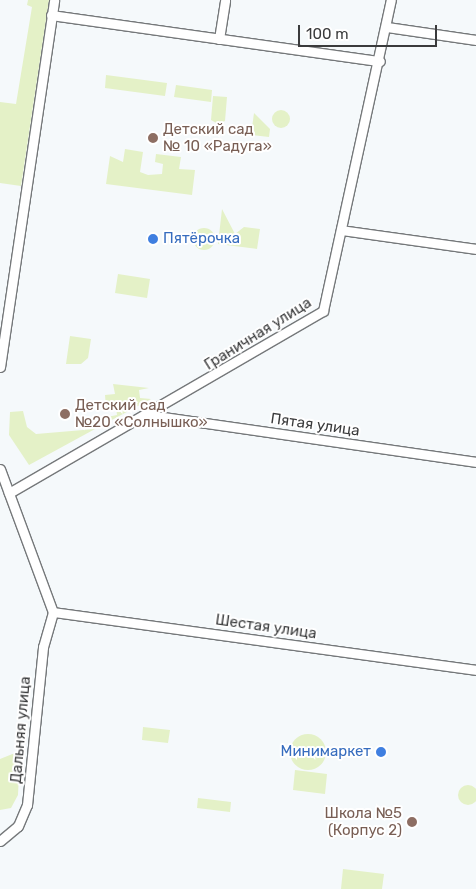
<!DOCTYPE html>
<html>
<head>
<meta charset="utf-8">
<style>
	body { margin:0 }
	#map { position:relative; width:476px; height:889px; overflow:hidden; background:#f5f9fb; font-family:Rubik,sans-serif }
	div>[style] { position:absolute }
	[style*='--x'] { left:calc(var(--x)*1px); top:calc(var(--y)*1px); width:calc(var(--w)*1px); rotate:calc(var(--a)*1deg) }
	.green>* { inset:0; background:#e4f1c7 }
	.round { border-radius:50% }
	.roads { filter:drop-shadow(1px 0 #75787a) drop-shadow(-1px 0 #75787a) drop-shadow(0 1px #75787a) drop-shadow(0 -1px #75787a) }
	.minor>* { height:9px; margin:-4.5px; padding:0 4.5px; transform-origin:4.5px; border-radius:4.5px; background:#fff }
	.dots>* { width:14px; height:14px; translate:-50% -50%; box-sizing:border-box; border:2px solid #fff; border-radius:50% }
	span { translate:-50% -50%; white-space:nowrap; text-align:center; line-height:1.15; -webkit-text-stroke:4px #fff; paint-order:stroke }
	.education-label { font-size:15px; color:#785e54 }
	.left { translate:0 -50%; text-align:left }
	.right { translate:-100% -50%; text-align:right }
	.shop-label { font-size:15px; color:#366cbe }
	.street-label { font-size:15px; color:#3a3b3c }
	.scale { position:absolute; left:298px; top:25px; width:139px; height:22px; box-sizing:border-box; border:2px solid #3a3b3c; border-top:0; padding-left:6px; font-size:15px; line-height:18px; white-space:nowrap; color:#3a3b3c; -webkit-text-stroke:4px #fff; paint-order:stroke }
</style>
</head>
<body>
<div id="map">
	<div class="green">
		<div style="clip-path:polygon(28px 0,49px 0,21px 186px,0 183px,0 102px,16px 104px,32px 7px,27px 5px)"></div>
		<div style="clip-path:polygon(106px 75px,167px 83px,165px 96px,105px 88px)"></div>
		<div style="clip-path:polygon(176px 85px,212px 90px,211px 102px,174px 97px)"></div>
		<div style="clip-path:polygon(213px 96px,227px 97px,225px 121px,218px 124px,211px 120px)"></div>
		<div class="round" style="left:272px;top:110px;width:18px;height:18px"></div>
		<div style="clip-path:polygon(254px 113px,270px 129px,269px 137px,251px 135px)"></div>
		<div style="clip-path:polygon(125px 149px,143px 152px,140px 172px,148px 175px,162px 174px,163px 164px,155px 162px,156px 154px,181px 157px,179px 169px,195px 170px,192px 195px,106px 184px,110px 156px,123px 162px)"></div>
		<div style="clip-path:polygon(222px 209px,235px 234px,244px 227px,260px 229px,257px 249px,218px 244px)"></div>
		<div class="round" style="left:193px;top:228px;width:22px;height:22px"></div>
		<div style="clip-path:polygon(118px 274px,150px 279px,147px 298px,115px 293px)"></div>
		<div style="clip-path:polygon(70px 336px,91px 339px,88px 358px,81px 364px,66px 364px)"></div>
		<div style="clip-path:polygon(113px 384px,149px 388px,139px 390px,140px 398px,151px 399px,108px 422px,107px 417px,117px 415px,116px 407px,106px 408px,105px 395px,115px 394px)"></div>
		<div style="clip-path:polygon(23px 411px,27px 427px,36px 434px,95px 429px,29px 465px,9px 435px,10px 412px)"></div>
		<div style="clip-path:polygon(143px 727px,170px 730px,168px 743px,142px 740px)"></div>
		<div class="round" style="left:290px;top:734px;width:36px;height:36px"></div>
		<div style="clip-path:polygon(20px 751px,18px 795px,11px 808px,0 810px,0 759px)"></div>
		<div style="clip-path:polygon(295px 770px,327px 774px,325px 794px,293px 790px)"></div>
		<div class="round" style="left:458px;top:785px;width:20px;height:20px"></div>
		<div style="clip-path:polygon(198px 798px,231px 802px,230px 812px,197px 808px)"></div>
		<div style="clip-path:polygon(343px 869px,384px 874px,382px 889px,341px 889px)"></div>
	</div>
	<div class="roads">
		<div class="minor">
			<div style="--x:51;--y:15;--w:332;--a:8"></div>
			<div style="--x:387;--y:27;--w:90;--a:8.3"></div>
			<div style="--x:219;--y:39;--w:39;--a:-81"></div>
			<div style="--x:341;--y:230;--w:136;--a:8"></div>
			<div style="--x:0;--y:367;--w:371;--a:-81.6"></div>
			<div style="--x:150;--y:415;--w:329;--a:8.2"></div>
			<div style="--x:0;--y:469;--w:153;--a:69.7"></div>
			<div style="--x:9;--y:493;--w:363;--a:-30.1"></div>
			<div style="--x:323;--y:311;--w:318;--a:-77.7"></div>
			<div style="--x:53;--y:612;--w:427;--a:7.8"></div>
			<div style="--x:0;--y:841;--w:23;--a:-40"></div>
			<div style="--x:18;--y:826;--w:23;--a:-67"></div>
			<div style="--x:27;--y:805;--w:159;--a:-84.2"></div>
			<div style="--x:43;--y:647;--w:36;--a:-74"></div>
		</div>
	</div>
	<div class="dots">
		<div style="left:153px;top:138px;background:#8d6e63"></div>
		<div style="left:153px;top:239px;background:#3f7fe0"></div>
		<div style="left:65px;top:414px;background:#8d6e63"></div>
		<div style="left:381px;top:752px;background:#3f7fe0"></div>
		<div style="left:412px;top:822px;background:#8d6e63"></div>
	</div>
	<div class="education-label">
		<span class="left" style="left:163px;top:138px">Детский сад<br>№ 10 «Радуга»</span>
		<span class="left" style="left:75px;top:414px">Детский сад<br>№20 «Солнышко»</span>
		<span class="right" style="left:402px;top:822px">Школа №5<br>(Корпус 2)</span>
	</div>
	<div class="shop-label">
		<span class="left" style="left:163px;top:239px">Пятёрочка</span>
		<span class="right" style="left:371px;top:752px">Минимаркет</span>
	</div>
	<div class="street-label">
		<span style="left:258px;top:334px;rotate:-32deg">Граничная улица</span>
		<span style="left:315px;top:425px;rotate:8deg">Пятая улица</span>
		<span style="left:266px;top:627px;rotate:8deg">Шестая улица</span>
		<span style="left:21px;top:730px;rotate:-85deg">Дальняя улица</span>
	</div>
	<div class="scale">100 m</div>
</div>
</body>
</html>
